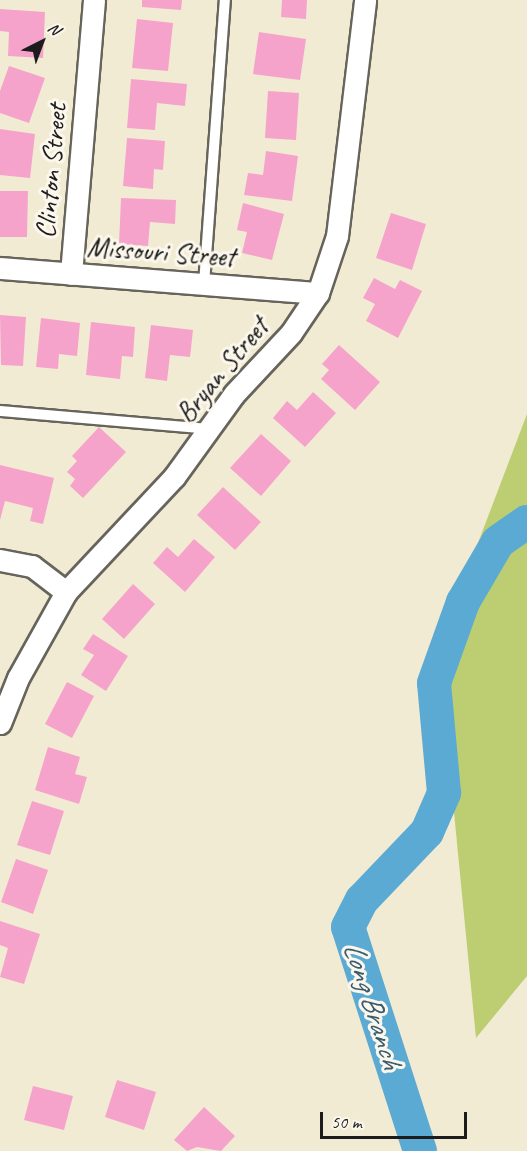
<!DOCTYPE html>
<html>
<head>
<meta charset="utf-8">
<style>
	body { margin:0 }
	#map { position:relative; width:527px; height:1151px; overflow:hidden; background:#f2ebd3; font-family:Caveat,sans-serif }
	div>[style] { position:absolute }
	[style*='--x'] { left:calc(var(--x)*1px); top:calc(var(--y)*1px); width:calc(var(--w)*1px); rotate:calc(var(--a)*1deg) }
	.green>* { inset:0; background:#bcce71 }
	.river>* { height:34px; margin:-17px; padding:0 17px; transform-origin:17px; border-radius:17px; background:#5baad4 }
	.building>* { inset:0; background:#f6a3cc }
	.roads { filter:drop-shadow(2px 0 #67645c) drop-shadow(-2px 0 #67645c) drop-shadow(0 2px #67645c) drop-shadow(0 -2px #67645c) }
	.lane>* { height:10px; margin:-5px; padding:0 5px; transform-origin:5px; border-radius:5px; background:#fff }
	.street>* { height:21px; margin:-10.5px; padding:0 10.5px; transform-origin:10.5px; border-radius:10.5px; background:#fff }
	span { translate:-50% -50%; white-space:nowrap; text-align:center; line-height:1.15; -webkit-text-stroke:6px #fbf7ec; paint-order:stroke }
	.street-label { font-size:28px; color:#1c1c1c }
	.water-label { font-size:30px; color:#385c6f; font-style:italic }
	.north { position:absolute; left:12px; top:12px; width:60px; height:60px; -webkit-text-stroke:4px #fbf7ec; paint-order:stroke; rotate:42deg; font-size:16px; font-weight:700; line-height:24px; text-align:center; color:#1c1c1c }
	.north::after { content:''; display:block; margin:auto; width:21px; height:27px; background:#1c1c1c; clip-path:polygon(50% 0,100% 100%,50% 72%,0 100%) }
	.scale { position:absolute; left:320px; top:1112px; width:147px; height:27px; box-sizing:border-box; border:3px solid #1c1c1c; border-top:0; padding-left:8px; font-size:18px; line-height:21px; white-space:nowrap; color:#1c1c1c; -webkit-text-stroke:4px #fbf7ec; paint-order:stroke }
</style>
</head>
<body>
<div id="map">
	<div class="green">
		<div style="clip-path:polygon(527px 414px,527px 976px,476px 1038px,438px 648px)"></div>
	</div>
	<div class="river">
		<div style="--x:420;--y:1151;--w:235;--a:-107.8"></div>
		<div style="--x:348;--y:927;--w:30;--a:-63"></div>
		<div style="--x:362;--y:900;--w:94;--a:-46.3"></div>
		<div style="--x:427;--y:832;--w:43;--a:-66.4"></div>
		<div style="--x:444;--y:793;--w:110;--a:-95.2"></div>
		<div style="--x:434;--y:683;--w:86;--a:-70.3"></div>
		<div style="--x:463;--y:602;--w:69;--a:-59.7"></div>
		<div style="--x:498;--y:542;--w:35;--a:-35"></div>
	</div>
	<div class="building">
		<div style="clip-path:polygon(142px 0,182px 0,181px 10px,142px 7px)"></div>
		<div style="clip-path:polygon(282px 0,307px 0,306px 19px,281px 17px)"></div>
		<div style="clip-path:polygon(0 9px,45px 12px,43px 58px,8px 56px,9px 32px,0 31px)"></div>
		<div style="clip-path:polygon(137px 19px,173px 23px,168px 71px,132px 68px)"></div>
		<div style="clip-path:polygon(259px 32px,306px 39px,300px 80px,253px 74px)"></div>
		<div style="clip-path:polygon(9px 66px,45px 78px,29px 123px,0 113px,0 91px)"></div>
		<div style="clip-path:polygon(131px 79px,187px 84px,185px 106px,157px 103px,155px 130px,127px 128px)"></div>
		<div style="clip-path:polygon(268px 91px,299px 93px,296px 140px,265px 138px)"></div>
		<div style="clip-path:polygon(0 129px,35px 134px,30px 178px,0 175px)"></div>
		<div style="clip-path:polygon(127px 138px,165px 141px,163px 170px,154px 169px,153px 189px,123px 186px)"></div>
		<div style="clip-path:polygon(266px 151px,298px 156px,292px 201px,244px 195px,248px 173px,263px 175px)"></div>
		<div style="clip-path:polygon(0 191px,28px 191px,27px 237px,0 237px)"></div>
		<div style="clip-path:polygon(121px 198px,176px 200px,175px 224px,150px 222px,148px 246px,119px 244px)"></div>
		<div style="clip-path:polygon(243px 203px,284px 214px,272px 260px,242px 253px,247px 232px,237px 230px)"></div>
		<div style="clip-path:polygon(391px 213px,426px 224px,412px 270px,376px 258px)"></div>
		<div style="clip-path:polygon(374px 278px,395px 289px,400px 280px,422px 291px,398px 338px,366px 321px,375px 304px,363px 298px)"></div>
		<div style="clip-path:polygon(0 315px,26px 317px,23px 366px,1px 365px)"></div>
		<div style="clip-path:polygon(41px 318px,80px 323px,77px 356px,59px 354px,58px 369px,36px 367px)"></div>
		<div style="clip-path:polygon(91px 322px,135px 327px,133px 357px,122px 356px,120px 379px,86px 375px)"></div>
		<div style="clip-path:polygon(151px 325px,193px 330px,190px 357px,170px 355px,167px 381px,145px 378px)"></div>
		<div style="clip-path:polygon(339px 345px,380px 382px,355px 410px,321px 379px,329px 370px,322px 364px)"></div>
		<div style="clip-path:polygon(313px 392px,336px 413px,305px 447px,273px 418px,287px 401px,297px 410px)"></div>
		<div style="clip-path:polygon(99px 427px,126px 452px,83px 498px,70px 486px,75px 479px,67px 472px,77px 461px,72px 456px)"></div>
		<div style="clip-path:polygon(261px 434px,291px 461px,261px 496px,230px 468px)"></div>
		<div style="clip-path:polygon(0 465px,54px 478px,43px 524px,30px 521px,33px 508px,5px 501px,0 520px)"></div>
		<div style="clip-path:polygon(223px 487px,261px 522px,235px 550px,197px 515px)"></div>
		<div style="clip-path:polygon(194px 539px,215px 557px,185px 592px,153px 563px,167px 547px,178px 557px)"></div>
		<div style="clip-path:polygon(133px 584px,155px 604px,124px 639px,102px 619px)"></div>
		<div style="clip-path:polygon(93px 634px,128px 656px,106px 691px,81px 675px,94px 655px,83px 649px)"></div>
		<div style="clip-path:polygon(67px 682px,94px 696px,72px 738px,45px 724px)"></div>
		<div style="clip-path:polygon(48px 747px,80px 757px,75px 774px,87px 777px,79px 804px,35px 790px)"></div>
		<div style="clip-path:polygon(32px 801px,64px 811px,50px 855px,17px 845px)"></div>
		<div style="clip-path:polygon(16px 859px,48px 870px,33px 914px,1px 902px)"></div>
		<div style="clip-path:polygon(0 921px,40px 934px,24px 984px,0 977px,8px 948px,0 945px)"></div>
		<div style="clip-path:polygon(117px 1080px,156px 1092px,144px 1130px,105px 1117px)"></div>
		<div style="clip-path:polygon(33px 1086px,73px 1096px,64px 1130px,24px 1120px)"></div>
		<div style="clip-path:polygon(204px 1107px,235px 1136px,221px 1151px,197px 1147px,187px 1151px,174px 1140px)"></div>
	</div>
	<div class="roads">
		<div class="lane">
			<div style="--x:204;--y:284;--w:285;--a:-85.8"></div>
			<div style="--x:0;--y:411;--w:210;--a:4.9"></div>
		</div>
		<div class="street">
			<div style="--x:0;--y:268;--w:319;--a:4.5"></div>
			<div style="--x:71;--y:274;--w:275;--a:-85.2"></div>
			<div style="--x:0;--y:560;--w:33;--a:11"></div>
			<div style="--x:32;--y:566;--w:43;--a:37.4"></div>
			<div style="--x:0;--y:723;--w:48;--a:-68.2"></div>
			<div style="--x:18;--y:678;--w:98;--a:-60.8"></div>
			<div style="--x:66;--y:592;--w:158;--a:-46.8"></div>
			<div style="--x:174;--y:477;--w:102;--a:-54.1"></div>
			<div style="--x:234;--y:394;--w:83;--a:-46.9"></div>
			<div style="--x:291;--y:333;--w:48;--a:-56"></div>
			<div style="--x:318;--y:293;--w:60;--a:-71.6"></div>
			<div style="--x:337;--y:236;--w:238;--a:-83.2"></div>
		</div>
	</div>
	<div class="street-label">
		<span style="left:51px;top:171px;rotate:-85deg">Clinton Street</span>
		<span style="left:161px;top:252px;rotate:4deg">Missouri Street</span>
		<span style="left:222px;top:370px;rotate:-50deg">Bryan Street</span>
	</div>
	<div class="water-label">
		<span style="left:373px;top:1005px;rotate:72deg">Long Branch</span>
	</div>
	<div class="north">N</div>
	<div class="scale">50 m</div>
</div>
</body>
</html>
